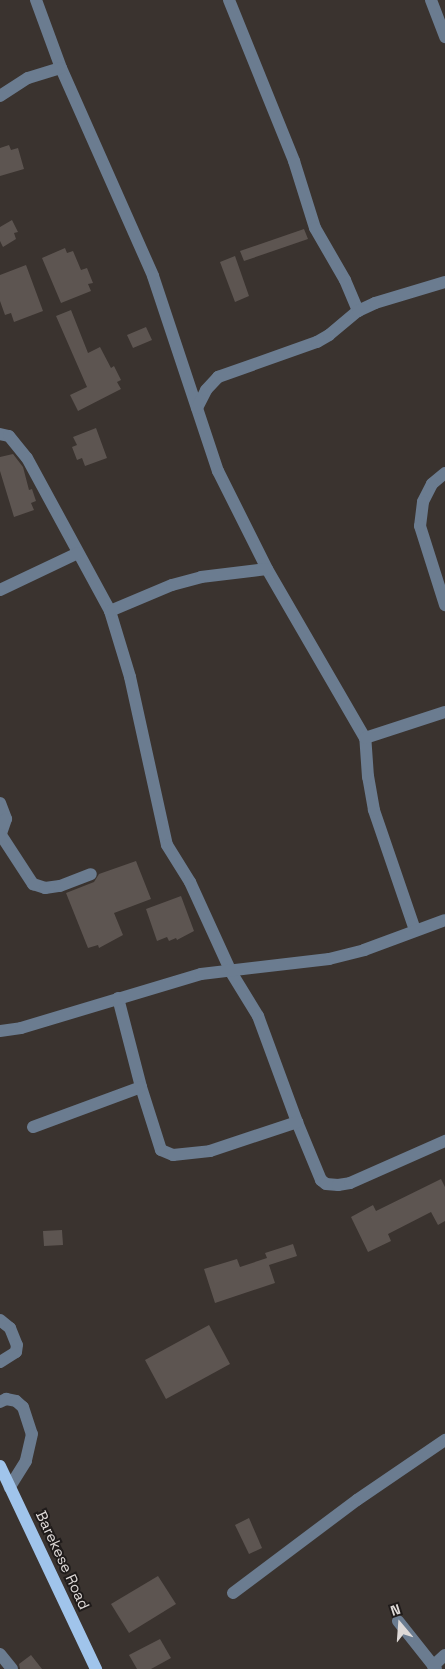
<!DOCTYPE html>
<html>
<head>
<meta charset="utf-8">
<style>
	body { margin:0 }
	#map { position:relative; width:445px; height:1669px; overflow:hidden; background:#3a332f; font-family:"Space Grotesk",sans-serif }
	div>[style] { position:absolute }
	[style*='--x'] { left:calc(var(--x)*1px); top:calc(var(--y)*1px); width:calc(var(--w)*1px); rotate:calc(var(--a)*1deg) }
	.building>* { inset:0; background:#5d5551 }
	.minor>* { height:12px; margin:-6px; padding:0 6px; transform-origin:6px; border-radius:6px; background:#6b7c90 }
	.major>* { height:12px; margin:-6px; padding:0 6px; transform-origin:6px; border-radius:6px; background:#a0c4eb }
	span { translate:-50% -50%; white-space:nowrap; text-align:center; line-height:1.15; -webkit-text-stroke:4px #1f1b1a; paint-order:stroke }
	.street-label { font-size:15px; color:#ded9d7 }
	.north { position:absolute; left:375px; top:1599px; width:50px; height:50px; -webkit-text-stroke:4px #1f1b1a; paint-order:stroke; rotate:342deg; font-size:14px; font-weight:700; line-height:20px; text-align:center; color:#ded9d7 }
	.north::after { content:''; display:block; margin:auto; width:18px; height:22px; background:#ded9d7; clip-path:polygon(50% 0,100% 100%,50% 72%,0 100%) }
</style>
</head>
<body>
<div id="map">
	<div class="building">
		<div style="clip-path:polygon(9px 145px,11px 150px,18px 148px,24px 169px,0 176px,0 148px)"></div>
		<div style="clip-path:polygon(12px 220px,18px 232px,14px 233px,16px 239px,3px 247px,0 241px,0 227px)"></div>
		<div style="clip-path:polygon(304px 229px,308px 239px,244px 261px,240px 251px)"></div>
		<div style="clip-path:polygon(65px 248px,67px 253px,73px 251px,81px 270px,87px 268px,93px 283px,88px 284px,91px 291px,61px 303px,42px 258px)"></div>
		<div style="clip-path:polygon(235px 256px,249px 296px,235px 302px,220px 262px)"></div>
		<div style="clip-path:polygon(26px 265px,43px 311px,14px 322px,11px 313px,5px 315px,0 301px,0 275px)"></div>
		<div style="clip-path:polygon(71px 310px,88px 353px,100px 347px,111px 368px,114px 366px,121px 380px,117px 382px,121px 389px,78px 411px,70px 395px,87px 387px,56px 316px)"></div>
		<div style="clip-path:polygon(146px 327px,152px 340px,133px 348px,127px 335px)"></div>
		<div style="clip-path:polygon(96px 428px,107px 458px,85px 466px,82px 458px,77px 460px,72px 447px,77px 445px,73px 437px)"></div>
		<div style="clip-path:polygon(13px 454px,23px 467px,29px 490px,32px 489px,36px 501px,31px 503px,34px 510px,14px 517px,0 471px,0 457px)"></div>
		<div style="clip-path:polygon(136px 861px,151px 899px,114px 913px,123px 935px,99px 948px,98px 945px,88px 948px,66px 893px,94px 882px,99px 874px)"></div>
		<div style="clip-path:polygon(181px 896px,194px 931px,177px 940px,176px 938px,169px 941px,167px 937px,157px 941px,146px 909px)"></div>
		<div style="clip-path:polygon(441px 1179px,445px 1187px,445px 1221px,438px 1225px,431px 1212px,388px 1234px,391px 1241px,368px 1252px,351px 1217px,373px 1205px,376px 1211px)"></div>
		<div style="clip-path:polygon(62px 1230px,63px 1245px,44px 1246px,43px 1231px)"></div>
		<div style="clip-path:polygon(293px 1244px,297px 1256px,269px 1265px,275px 1283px,215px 1303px,204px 1269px,237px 1259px,240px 1267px,267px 1258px,265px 1253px)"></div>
		<div style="clip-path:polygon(209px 1325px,230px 1364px,166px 1399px,145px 1360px)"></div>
		<div style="clip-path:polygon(249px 1518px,262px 1548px,249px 1554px,235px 1525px)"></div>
		<div style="clip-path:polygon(158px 1576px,176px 1604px,129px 1633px,111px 1604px)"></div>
		<div style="clip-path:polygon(160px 1639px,171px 1658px,151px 1669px,137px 1669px,129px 1655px)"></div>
		<div style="clip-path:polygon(31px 1655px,42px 1669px,20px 1669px,19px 1664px)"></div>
	</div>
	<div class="minor">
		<div style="--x:36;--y:0;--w:72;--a:69.8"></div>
		<div style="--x:61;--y:68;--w:227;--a:66.1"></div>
		<div style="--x:153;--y:276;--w:206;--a:71.6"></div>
		<div style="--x:218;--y:471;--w:110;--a:63.4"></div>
		<div style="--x:267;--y:569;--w:195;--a:59.9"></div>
		<div style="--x:229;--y:0;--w:174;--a:68"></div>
		<div style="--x:294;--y:161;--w:70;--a:72.6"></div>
		<div style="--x:315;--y:228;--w:60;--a:60"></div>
		<div style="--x:345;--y:280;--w:34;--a:67"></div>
		<div style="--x:431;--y:0;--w:40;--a:69"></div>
		<div style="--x:0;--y:96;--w:33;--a:-33"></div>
		<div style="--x:28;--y:78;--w:34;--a:-17"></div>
		<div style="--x:197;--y:408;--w:20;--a:-63"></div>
		<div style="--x:206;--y:390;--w:18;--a:-47"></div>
		<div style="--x:218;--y:377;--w:105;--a:-19.5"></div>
		<div style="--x:317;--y:342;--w:14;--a:-30"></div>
		<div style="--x:329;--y:335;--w:38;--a:-40"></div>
		<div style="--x:358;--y:311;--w:19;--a:-25"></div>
		<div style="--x:375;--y:303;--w:73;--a:-16.7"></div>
		<div style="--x:0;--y:434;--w:9;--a:13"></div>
		<div style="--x:9;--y:436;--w:28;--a:51"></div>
		<div style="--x:27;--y:458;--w:174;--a:61.5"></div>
		<div style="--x:110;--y:611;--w:69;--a:73.1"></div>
		<div style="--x:130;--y:677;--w:172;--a:77.6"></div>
		<div style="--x:167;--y:845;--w:44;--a:58.1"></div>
		<div style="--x:190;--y:882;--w:99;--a:65.5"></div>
		<div style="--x:231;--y:972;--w:52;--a:58.5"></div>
		<div style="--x:258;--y:1016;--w:113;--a:69.8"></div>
		<div style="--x:297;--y:1122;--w:63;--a:67.5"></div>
		<div style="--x:321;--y:1180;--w:6;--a:39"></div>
		<div style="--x:326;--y:1184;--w:12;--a:5"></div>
		<div style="--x:338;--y:1185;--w:12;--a:-9"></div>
		<div style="--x:350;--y:1183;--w:104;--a:-23.9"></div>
		<div style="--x:445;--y:473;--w:17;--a:140"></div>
		<div style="--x:432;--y:484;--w:20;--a:117"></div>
		<div style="--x:423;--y:502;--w:24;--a:97"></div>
		<div style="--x:420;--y:526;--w:83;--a:72.4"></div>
		<div style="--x:0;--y:590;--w:86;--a:-25.4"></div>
		<div style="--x:110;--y:611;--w:67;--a:-22.8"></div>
		<div style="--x:172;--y:585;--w:30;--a:-15"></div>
		<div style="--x:201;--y:577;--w:66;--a:-6.9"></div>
		<div style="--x:0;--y:803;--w:17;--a:69"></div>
		<div style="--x:6;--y:819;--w:18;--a:109"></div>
		<div style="--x:1;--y:835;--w:59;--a:56.9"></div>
		<div style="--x:33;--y:884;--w:13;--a:18"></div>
		<div style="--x:45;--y:888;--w:15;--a:-8"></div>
		<div style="--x:60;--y:886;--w:33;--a:-21"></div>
		<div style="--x:415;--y:930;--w:127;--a:-108.9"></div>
		<div style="--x:374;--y:810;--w:34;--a:-100"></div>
		<div style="--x:368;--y:777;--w:39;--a:-94"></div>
		<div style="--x:365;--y:738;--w:84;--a:-18"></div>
		<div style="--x:118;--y:998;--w:92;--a:75.5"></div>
		<div style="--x:141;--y:1087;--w:66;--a:72.4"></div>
		<div style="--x:161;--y:1150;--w:13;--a:23"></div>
		<div style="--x:173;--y:1155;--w:37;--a:-6"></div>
		<div style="--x:210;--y:1151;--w:92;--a:-18.4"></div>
		<div style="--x:0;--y:1031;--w:21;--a:-8"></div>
		<div style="--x:21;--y:1028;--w:188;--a:-16.7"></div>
		<div style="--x:201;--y:974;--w:129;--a:-6.7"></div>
		<div style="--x:329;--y:959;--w:36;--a:-14"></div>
		<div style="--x:364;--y:950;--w:86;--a:-20.3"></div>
		<div style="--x:33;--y:1127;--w:115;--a:-20.3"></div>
		<div style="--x:0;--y:1320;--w:13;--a:39"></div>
		<div style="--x:10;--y:1328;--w:18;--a:68"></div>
		<div style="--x:17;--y:1345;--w:7;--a:98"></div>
		<div style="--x:16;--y:1352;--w:19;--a:148"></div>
		<div style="--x:0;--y:1402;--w:7;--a:-27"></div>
		<div style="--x:6;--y:1399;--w:10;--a:11"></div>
		<div style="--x:16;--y:1401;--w:9;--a:41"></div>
		<div style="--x:23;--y:1407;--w:28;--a:72"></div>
		<div style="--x:32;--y:1434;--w:28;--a:103"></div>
		<div style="--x:26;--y:1461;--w:31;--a:122"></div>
		<div style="--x:233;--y:1593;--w:155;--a:-36.9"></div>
		<div style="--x:357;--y:1500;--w:107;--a:-34.3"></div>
		<div style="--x:398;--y:1621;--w:61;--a:51.6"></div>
		<div style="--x:0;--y:1654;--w:19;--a:51"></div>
		<div style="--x:433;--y:1666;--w:16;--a:-43"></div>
	</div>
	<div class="major">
		<div style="--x:0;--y:1466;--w:225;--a:64.7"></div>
	</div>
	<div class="street-label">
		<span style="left:63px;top:1560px;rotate:65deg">Barekese Road</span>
	</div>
	<div class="north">N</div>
</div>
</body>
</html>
